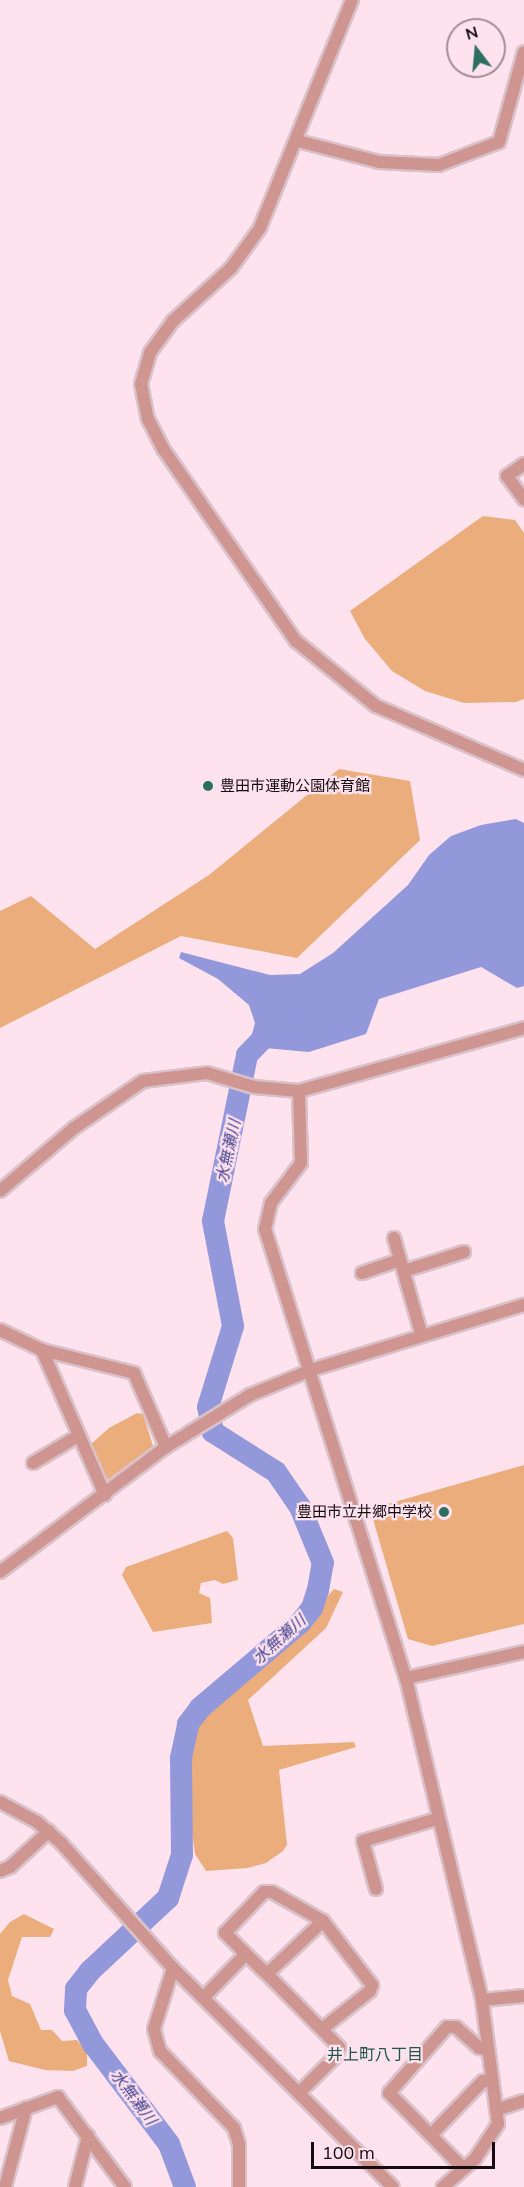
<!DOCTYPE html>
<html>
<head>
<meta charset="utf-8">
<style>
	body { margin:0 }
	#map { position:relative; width:524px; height:2187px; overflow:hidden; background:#fee3ee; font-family:Mulish,"Noto Sans JP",sans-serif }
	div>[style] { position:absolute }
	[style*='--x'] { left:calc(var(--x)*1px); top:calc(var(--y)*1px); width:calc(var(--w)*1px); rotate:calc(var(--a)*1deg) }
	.green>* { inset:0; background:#ecad7c }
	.water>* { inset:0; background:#9398db }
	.river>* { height:22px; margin:-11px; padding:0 11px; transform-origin:11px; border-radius:11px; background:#9398db }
	.roads { filter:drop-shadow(2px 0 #d9c1ca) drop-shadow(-2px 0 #d9c1ca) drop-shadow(0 2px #d9c1ca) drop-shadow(0 -2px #d9c1ca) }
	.minor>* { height:12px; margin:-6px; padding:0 6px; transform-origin:6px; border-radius:6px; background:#cf9590 }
	.dots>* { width:16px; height:16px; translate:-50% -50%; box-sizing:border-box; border:3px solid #fee3ee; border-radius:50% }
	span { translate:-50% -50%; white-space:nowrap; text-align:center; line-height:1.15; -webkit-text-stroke:4.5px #fee3ee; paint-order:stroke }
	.poi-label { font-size:15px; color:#150c10 }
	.left { translate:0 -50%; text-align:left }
	.right { translate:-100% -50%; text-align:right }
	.water-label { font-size:16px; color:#413f8e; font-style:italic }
	.neighbourhood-label { font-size:16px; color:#1f5449 }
	.north { position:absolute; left:446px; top:18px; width:60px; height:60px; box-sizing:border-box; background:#fee3ee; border:2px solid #a18d95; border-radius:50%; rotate:344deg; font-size:16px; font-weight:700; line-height:24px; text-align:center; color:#150c10 }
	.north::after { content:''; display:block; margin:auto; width:21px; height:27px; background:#2c6f61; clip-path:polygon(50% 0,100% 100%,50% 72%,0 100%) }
	.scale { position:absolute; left:311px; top:2142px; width:184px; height:27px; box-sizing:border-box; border:3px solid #150c10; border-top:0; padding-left:8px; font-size:18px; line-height:21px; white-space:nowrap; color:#150c10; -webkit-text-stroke:4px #fee3ee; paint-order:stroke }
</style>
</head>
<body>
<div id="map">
	<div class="green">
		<div style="clip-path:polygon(483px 516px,515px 520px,524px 533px,524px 699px,516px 702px,464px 703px,425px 691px,392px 671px,365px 639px,350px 611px)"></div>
		<div style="clip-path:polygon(339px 769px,410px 781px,420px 840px,297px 958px,181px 936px,0 1028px,0 911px,31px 896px,95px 949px,209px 875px)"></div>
		<div style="clip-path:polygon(137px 1413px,143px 1414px,153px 1446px,109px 1479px,102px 1478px,89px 1446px,109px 1428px)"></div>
		<div style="clip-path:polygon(524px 1465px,524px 1624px,432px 1646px,408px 1639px,370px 1509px)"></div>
		<div style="clip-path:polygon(227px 1531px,233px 1538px,238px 1580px,223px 1584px,215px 1580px,201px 1583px,199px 1593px,210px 1598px,212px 1623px,153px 1632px,122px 1575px,126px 1567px)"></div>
		<div style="clip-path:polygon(334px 1589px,343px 1592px,326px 1628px,248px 1700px,263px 1746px,354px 1742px,356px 1747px,279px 1770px,287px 1845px,283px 1851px,266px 1863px,247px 1868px,206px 1871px,195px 1854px,189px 1810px,189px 1733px,203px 1712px,284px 1643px)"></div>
		<div style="clip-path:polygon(24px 1914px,54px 1929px,50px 1937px,22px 1937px,8px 1980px,12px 1996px,30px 2004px,41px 2030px,52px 2030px,62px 2041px,77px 2040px,87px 2052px,87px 2066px,73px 2071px,45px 2070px,9px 2061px,0 2031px,0 1934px,10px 1922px)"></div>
	</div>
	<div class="water">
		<div style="clip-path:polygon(516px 819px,524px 823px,524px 986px,517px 988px,481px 967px,379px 999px,366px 1034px,309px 1052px,265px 1048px,251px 1038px,255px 1023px,249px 1005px,218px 979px,179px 958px,181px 952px,270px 975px,300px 974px,333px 953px,408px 885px,429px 855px,451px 836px,481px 825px)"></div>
	</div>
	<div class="river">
		<div style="--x:185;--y:2187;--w:46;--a:-110.4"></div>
		<div style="--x:169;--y:2144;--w:126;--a:-127.2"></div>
		<div style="--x:93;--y:2044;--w:38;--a:-118"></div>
		<div style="--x:75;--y:2010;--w:21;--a:-87"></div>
		<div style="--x:76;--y:1989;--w:23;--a:-52"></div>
		<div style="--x:90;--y:1971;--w:107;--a:-43.1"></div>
		<div style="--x:168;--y:1898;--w:45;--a:-72"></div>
		<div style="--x:182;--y:1855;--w:97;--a:-90.6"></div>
		<div style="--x:181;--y:1758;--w:35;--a:-78"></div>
		<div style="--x:188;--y:1724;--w:20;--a:-53"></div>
		<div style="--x:200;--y:1708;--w:131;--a:-40.4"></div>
		<div style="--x:300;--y:1623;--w:19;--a:-51"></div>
		<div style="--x:312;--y:1608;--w:19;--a:-72"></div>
		<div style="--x:318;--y:1590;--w:27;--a:-80"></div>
		<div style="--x:323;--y:1563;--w:61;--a:-112.3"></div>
		<div style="--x:300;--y:1507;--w:42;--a:-124.4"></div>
		<div style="--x:276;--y:1472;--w:75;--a:-147.6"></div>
		<div style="--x:213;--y:1432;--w:25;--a:-101"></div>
		<div style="--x:208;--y:1407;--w:85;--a:-72.8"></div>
		<div style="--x:233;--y:1326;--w:107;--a:-100.8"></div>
		<div style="--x:213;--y:1221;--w:169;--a:-78.4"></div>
		<div style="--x:247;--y:1055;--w:47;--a:-45.9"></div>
	</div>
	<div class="roads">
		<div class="minor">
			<div style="--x:352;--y:0;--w:246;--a:112"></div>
			<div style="--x:260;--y:228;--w:49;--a:125.9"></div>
			<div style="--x:231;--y:268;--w:79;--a:137.6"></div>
			<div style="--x:173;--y:321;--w:39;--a:126"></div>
			<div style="--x:150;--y:353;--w:32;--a:106"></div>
			<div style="--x:141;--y:384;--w:36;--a:79"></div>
			<div style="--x:148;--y:419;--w:35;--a:63"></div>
			<div style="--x:164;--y:450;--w:232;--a:55.4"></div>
			<div style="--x:296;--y:641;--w:103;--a:39.1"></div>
			<div style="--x:376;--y:706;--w:161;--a:23.4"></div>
			<div style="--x:298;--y:141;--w:84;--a:14.5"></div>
			<div style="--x:379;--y:162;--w:60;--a:2.9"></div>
			<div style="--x:439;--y:165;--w:64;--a:-21"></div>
			<div style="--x:499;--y:142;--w:93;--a:-74.5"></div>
			<div style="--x:524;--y:464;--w:21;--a:145"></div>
			<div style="--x:507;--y:476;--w:29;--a:54"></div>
			<div style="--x:299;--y:1091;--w:72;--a:88.4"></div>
			<div style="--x:301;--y:1163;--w:50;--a:126.9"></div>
			<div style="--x:271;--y:1203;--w:27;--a:103"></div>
			<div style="--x:265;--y:1229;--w:471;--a:72.6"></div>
			<div style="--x:406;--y:1678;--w:331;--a:76.7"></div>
			<div style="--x:482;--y:2000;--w:125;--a:82.6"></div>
			<div style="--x:498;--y:2124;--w:42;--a:123.3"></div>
			<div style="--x:475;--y:2159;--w:43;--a:138.8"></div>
			<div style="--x:0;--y:1191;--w:97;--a:-40.4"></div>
			<div style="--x:74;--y:1128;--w:83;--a:-34.3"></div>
			<div style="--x:143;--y:1081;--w:64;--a:-7.1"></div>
			<div style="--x:207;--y:1073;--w:49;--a:16.6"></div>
			<div style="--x:254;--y:1087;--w:45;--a:5.1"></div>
			<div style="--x:299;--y:1091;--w:234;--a:-15.6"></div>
			<div style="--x:394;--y:1238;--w:102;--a:74.1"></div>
			<div style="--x:404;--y:1271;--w:63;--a:-17.6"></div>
			<div style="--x:362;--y:1273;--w:40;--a:-18.9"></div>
			<div style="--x:0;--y:1330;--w:47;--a:25.5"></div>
			<div style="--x:42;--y:1350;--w:158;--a:66.5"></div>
			<div style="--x:42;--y:1350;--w:95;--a:14"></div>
			<div style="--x:134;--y:1373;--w:81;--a:66.6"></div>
			<div style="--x:33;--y:1463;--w:52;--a:-31"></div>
			<div style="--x:0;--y:1572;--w:208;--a:-37"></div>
			<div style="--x:166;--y:1447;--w:99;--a:-31.8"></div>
			<div style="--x:250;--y:1395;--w:66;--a:-22.3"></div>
			<div style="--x:311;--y:1370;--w:223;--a:-17"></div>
			<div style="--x:406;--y:1678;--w:121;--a:-12.4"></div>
			<div style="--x:0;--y:1802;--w:42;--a:28.4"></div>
			<div style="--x:37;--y:1822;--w:33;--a:41"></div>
			<div style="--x:62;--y:1844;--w:166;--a:48.2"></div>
			<div style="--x:173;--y:1968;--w:310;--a:44.9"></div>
			<div style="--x:0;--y:1871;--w:11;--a:-22"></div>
			<div style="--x:10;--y:1867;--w:53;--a:-42.7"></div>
			<div style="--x:376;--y:1889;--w:50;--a:-105.2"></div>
			<div style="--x:363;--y:1841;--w:77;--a:-16.6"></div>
			<div style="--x:246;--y:1954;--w:30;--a:-135"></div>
			<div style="--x:225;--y:1933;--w:57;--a:-46.4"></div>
			<div style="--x:264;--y:1892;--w:8;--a:0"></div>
			<div style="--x:272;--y:1892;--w:59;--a:29.6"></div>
			<div style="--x:323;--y:1921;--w:81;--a:52.6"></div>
			<div style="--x:372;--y:1985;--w:6;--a:108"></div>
			<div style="--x:370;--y:1991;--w:61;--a:141.6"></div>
			<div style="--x:173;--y:1968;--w:64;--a:107.3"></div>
			<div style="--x:154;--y:2029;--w:23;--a:75"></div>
			<div style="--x:160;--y:2051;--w:107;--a:46.1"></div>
			<div style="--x:234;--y:2128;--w:17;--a:73"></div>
			<div style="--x:239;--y:2144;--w:43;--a:90"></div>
			<div style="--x:267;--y:1974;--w:77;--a:-43.4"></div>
			<div style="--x:204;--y:1997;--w:60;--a:-45.7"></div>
			<div style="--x:246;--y:1954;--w:29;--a:44"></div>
			<div style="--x:267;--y:1974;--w:103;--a:45.4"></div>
			<div style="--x:339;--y:2047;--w:8;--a:104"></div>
			<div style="--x:337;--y:2055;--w:52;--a:135"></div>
			<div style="--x:482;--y:2000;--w:42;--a:-5.4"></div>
			<div style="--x:496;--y:2110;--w:29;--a:-18"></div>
			<div style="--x:0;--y:2118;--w:62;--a:-19.9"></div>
			<div style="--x:58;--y:2097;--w:112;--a:53.3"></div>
			<div style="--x:431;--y:2135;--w:75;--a:-46.1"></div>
			<div style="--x:483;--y:2081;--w:9;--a:-6"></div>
			<div style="--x:463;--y:2168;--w:105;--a:-134.6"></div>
			<div style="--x:389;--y:2093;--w:88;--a:-48.7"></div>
			<div style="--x:447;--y:2027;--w:9;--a:0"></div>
			<div style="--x:456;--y:2027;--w:31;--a:42"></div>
			<div style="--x:479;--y:2048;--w:9;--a:13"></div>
			<div style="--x:5;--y:2187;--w:82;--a:-75.1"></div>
			<div style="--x:75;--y:2187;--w:53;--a:-75.7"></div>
		</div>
	</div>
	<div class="dots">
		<div style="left:208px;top:786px;background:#2c6f61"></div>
		<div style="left:444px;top:1512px;background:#2c6f61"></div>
	</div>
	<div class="poi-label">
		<span class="left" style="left:220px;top:786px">豊田市運動公園体育館</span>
		<span class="right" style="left:432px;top:1512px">豊田市立井郷中学校</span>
	</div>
	<div class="water-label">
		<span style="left:228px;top:1151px;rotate:-78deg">水無瀬川</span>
		<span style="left:279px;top:1639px;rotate:-42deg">水無瀬川</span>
		<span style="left:134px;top:2097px;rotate:53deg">水無瀬川</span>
	</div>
	<div class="neighbourhood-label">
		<span style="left:375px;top:2054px">井上町八丁目</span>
	</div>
	<div class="north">N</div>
	<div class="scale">100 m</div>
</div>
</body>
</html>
